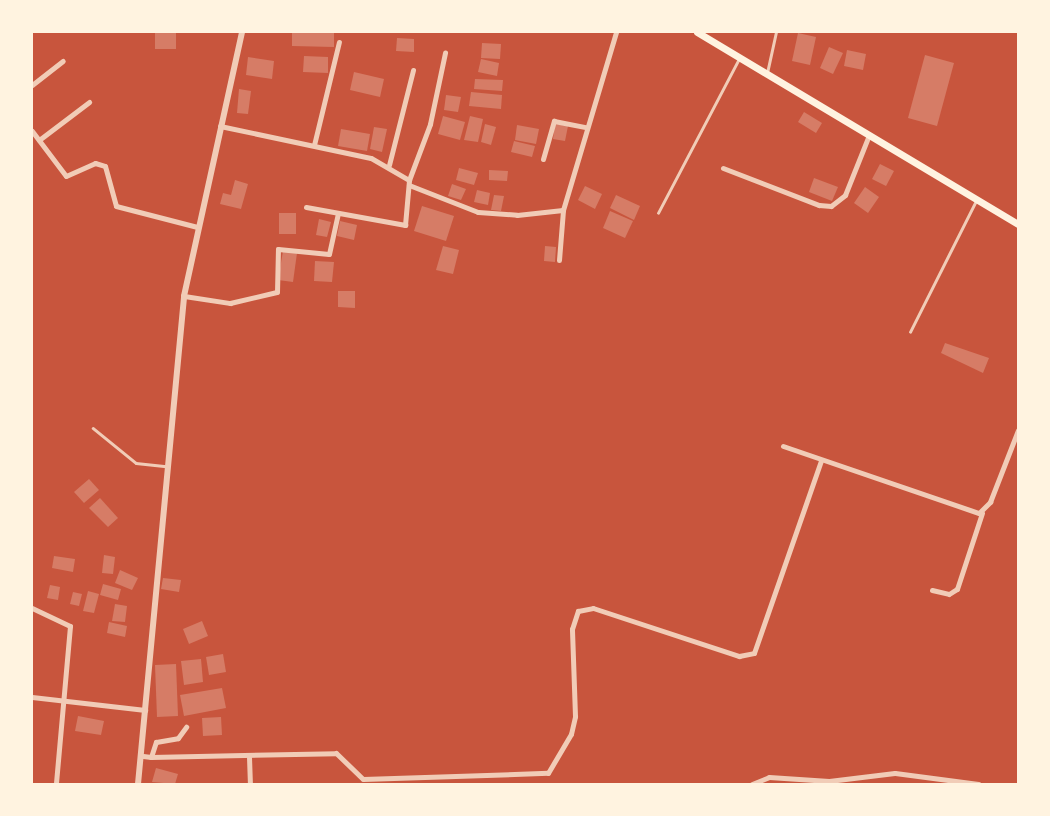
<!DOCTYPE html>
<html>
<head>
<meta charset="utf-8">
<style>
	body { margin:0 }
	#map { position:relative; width:1050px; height:816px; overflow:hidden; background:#c8553d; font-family:"PT Sans Narrow",sans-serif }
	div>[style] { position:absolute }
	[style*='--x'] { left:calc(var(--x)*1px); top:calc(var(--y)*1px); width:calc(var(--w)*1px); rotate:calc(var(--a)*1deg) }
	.building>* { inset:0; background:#d67c66 }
	.service>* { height:2.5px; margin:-1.25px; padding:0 1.25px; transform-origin:1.25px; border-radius:1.25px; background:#f1ccb7 }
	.minor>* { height:5px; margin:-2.5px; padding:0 2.5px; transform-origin:2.5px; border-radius:2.5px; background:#f1ccb7 }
	.tertiary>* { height:6px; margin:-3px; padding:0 3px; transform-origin:3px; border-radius:3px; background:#f1ccb7 }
	.secondary>* { height:7px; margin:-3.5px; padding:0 3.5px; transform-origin:3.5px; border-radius:3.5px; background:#fff3e0 }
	span { translate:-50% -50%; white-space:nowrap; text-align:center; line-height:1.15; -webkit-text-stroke:7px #fff3e0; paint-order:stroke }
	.frame { position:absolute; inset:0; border:33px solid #fff3e0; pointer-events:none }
</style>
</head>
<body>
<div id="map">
	<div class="building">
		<div style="clip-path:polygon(155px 32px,176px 32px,176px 49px,155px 49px)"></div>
		<div style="clip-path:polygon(292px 32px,334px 32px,334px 47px,292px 46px)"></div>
		<div style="clip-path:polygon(798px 33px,816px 37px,810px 65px,792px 61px)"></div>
		<div style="clip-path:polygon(397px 38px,414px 39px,414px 52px,396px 51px)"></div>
		<div style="clip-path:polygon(482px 43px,501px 44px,500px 59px,481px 58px)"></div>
		<div style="clip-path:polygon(829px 47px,843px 53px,833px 74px,820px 68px)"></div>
		<div style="clip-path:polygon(847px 50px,866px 54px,863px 70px,844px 66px)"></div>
		<div style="clip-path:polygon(925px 55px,954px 63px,937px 126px,908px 118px)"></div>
		<div style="clip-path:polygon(304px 56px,328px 57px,328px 73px,303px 72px)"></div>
		<div style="clip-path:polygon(248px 57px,274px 61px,272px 79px,246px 75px)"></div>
		<div style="clip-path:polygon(481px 59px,499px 63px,497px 76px,478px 72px)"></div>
		<div style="clip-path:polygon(354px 72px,384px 79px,380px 97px,350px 90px)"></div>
		<div style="clip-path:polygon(475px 79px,503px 80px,502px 91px,474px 89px)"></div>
		<div style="clip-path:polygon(239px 89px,251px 91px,248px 114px,237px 113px)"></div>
		<div style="clip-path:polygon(471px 92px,502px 95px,501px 109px,469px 106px)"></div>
		<div style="clip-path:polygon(446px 95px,461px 97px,458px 112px,444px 110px)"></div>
		<div style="clip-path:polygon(804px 112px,822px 123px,816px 133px,798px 122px)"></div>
		<div style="clip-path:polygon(443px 116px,465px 122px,460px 140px,438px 134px)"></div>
		<div style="clip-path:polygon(470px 116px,483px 119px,478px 142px,464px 140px)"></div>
		<div style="clip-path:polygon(485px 124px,496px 127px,491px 145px,481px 142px)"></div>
		<div style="clip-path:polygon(555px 124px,568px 126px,565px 141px,553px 139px)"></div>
		<div style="clip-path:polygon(517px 125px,539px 129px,536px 144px,515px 140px)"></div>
		<div style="clip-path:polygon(374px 127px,387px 129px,382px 152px,370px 149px)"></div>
		<div style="clip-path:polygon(341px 129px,370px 134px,367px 151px,338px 146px)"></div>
		<div style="clip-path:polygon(514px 141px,535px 146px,532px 157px,511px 152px)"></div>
		<div style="clip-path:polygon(880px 164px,894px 171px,886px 186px,872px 179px)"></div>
		<div style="clip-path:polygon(459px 168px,478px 173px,474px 185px,456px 180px)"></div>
		<div style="clip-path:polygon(489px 170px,508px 171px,507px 181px,489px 180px)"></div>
		<div style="clip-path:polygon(814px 178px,838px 187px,832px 201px,809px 192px)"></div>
		<div style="clip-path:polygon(235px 180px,248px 184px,241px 209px,220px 204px,223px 193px,231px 195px)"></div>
		<div style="clip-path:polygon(452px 184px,466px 189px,461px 200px,448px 196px)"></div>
		<div style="clip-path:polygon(585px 186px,602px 194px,595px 209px,578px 200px)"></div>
		<div style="clip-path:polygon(865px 187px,879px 197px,868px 213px,854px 203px)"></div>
		<div style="clip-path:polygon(477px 190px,490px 193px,488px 205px,474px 202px)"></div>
		<div style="clip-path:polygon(494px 195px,504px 196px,501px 211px,491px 210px)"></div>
		<div style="clip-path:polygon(616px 195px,640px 206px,634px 220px,610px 208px)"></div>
		<div style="clip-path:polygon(422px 206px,454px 216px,446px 241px,414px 231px)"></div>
		<div style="clip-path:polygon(610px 211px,633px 221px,625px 238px,603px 228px)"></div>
		<div style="clip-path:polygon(279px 213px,296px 213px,296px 234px,279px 234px)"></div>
		<div style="clip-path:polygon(319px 219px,331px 222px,327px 237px,316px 235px)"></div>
		<div style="clip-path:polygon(340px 221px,357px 225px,354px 240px,337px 236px)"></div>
		<div style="clip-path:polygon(443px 246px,459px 250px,453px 274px,436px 270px)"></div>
		<div style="clip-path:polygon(545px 246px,556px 247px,555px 262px,544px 261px)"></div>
		<div style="clip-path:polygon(283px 251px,297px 253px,293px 282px,278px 280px)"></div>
		<div style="clip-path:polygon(315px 261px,334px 262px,332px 282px,314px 281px)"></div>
		<div style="clip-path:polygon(338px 291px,355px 291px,355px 308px,338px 307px)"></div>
		<div style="clip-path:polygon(945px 343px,989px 358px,983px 373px,941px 353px)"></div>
		<div style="clip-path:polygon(89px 479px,99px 490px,84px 503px,74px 492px)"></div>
		<div style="clip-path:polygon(100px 498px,118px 518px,108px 527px,89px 508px)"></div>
		<div style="clip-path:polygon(104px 555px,115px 557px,113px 574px,102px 573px)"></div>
		<div style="clip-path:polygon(54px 556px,75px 559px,73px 572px,52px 568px)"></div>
		<div style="clip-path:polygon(120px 570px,138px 578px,132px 590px,115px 583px)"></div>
		<div style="clip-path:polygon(163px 578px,181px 580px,179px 592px,161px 589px)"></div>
		<div style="clip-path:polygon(103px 584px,121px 589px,118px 600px,100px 595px)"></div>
		<div style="clip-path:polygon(50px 585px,60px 587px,58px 600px,47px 598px)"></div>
		<div style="clip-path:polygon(88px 591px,99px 594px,94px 613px,83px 611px)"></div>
		<div style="clip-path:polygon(73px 592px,82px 594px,79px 606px,70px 604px)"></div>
		<div style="clip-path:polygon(115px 604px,127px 606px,125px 622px,112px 621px)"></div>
		<div style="clip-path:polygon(202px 621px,208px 636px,189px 644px,183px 629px)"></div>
		<div style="clip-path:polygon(109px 622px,127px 626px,125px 637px,107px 633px)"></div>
		<div style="clip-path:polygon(223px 654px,226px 672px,209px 675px,206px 657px)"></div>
		<div style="clip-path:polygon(201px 659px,203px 682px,184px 685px,181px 661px)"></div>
		<div style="clip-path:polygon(176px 664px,178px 716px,157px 717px,155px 665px)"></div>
		<div style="clip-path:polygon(222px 688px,226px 708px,184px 716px,180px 695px)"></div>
		<div style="clip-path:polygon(78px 716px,104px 721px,101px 735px,75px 731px)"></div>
		<div style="clip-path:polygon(221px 717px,222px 735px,203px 736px,202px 718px)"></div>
		<div style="clip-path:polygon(156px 768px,178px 774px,175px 784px,152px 782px)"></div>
	</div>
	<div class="service">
		<div style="--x:767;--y:73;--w:42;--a:-77.6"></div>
		<div style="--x:658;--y:213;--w:174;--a:-62.3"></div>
		<div style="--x:910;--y:332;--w:147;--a:-63.3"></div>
		<div style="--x:93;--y:428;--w:55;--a:39.1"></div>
		<div style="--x:136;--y:463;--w:30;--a:6"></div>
	</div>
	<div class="minor">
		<div style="--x:32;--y:85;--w:39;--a:-38"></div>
		<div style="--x:220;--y:126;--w:154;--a:12"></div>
		<div style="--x:371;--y:158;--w:44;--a:30.1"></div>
		<div style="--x:32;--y:131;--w:56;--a:52.9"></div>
		<div style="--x:66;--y:176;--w:32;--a:-24"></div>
		<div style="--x:95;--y:163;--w:10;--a:17"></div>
		<div style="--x:105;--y:166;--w:41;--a:74.6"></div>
		<div style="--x:116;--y:206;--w:84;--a:14.5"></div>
		<div style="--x:39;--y:140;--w:63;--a:-37.2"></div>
		<div style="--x:314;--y:145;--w:106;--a:-76.4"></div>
		<div style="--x:543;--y:159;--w:40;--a:-74"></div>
		<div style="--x:554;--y:121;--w:32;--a:11"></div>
		<div style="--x:389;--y:165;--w:98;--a:-75.8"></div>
		<div style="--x:723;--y:168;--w:103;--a:21.1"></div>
		<div style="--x:819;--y:205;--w:12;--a:5"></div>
		<div style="--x:831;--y:206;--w:18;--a:-38"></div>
		<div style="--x:845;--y:195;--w:65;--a:-68.2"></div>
		<div style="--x:409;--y:185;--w:74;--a:21.4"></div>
		<div style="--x:478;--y:212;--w:39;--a:4"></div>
		<div style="--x:517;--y:215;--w:46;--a:-6.2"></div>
		<div style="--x:306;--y:207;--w:101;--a:10.3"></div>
		<div style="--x:405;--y:225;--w:45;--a:-84.9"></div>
		<div style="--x:409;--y:180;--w:60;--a:-69.4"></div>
		<div style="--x:430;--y:124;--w:73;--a:-78.1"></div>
		<div style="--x:559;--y:260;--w:50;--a:-85.4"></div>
		<div style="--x:563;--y:210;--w:186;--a:-73.4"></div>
		<div style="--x:184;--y:296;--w:47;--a:8.7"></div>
		<div style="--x:230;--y:303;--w:48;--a:-13.2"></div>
		<div style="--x:277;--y:292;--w:43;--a:-88.7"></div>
		<div style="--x:278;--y:249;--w:51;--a:5.6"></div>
		<div style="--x:329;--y:254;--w:42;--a:-77.6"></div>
		<div style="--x:783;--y:446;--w:207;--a:18.9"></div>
		<div style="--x:979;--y:513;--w:16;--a:-45"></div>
		<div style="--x:990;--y:502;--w:77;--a:-68.7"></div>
		<div style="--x:932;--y:590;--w:17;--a:13"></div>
		<div style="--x:949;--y:594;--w:9;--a:-32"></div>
		<div style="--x:957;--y:589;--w:80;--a:-71.8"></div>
		<div style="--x:32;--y:608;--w:42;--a:25.3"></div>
		<div style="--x:70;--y:626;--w:159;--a:95.1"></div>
		<div style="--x:32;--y:697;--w:114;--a:6.6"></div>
		<div style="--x:143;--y:756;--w:8;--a:7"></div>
		<div style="--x:151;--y:757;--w:16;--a:-72"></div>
		<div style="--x:156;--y:742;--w:22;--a:-10"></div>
		<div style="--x:178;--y:738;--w:14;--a:-54"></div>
		<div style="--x:151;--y:757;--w:185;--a:-1.2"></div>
		<div style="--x:336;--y:753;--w:37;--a:44"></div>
		<div style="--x:363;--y:779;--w:185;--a:-1.9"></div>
		<div style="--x:548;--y:773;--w:45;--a:-59.5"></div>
		<div style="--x:571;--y:734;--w:18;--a:-77"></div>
		<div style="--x:575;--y:716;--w:87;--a:-92"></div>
		<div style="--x:572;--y:629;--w:19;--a:-72"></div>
		<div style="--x:578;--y:611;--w:15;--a:-11"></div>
		<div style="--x:593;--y:608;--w:154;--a:18.2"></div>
		<div style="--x:739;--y:656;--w:15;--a:-11"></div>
		<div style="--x:754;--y:653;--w:203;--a:-70.8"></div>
		<div style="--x:249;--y:757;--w:27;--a:88"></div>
		<div style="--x:752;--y:784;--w:18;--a:-22"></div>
		<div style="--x:769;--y:777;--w:60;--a:3.8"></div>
		<div style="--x:829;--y:781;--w:66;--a:-6.9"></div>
		<div style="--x:895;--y:773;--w:84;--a:7.5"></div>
	</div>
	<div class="tertiary">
		<div style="--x:138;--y:784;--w:490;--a:-84.6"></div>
		<div style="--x:184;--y:296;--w:270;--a:-77.6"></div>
	</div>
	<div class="secondary">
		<div style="--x:697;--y:32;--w:374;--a:30.9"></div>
	</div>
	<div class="frame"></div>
</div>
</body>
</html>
